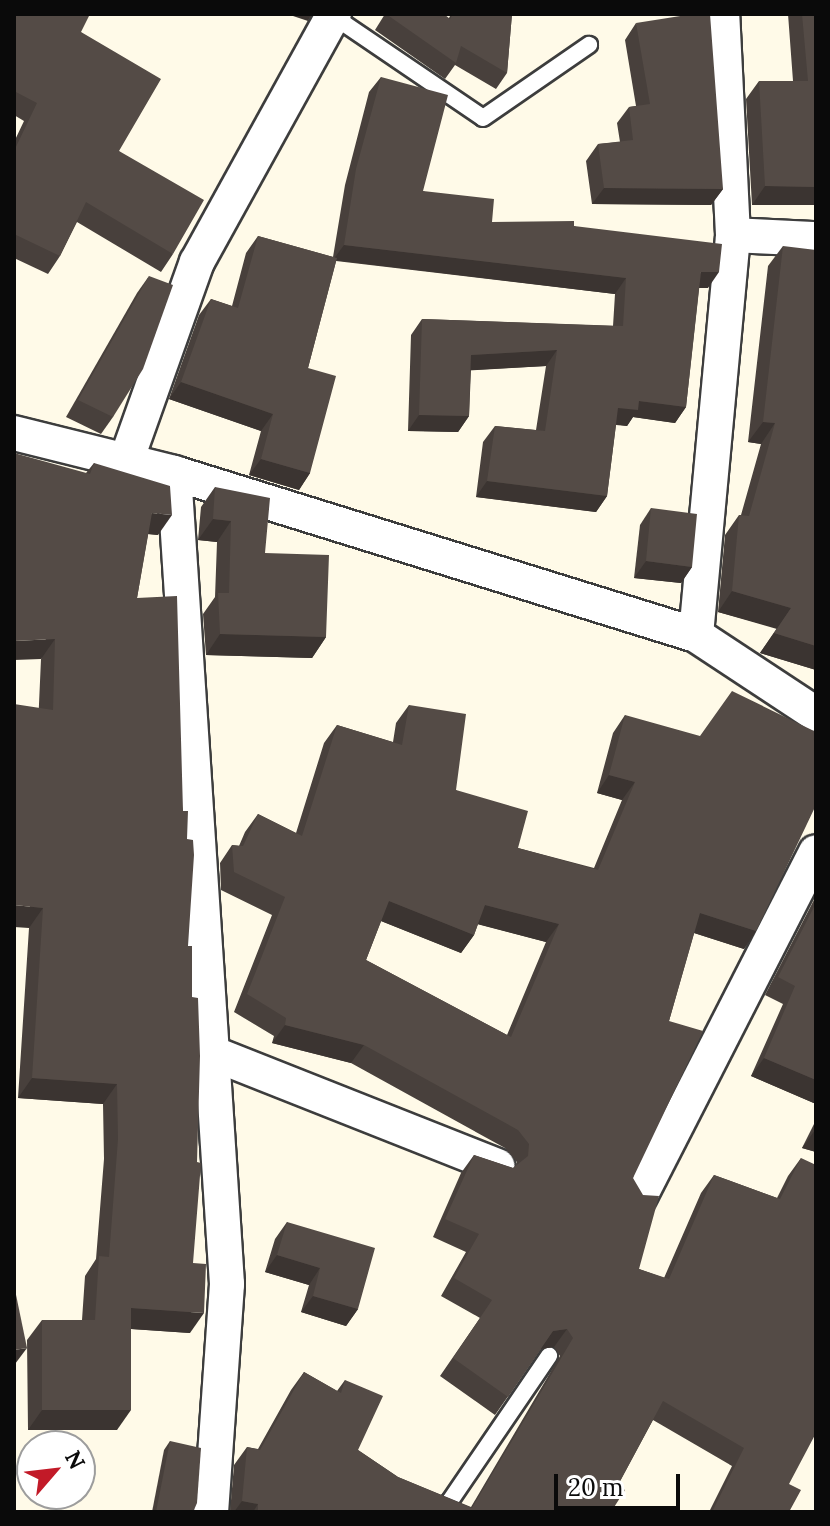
<!DOCTYPE html>
<html>
<head>
<meta charset="utf-8">
<style>
	body { margin:0 }
	#map { position:relative; width:830px; height:1526px; overflow:hidden; background:#fffae8; font-family:Lora,serif }
	div>[style] { position:absolute }
	[style*='--x'] { left:calc(var(--x)*1px); top:calc(var(--y)*1px); width:calc(var(--w)*1px); rotate:calc(var(--a)*1deg) }
	.roads { filter:drop-shadow(2px 0 #3d3d3d) drop-shadow(-2px 0 #3d3d3d) drop-shadow(0 2px #3d3d3d) drop-shadow(0 -2px #3d3d3d) }
	.lane>* { height:16px; margin:-8px; padding:0 8px; transform-origin:8px; border-radius:8px; background:#fff }
	.street>* { height:34px; margin:-17px; padding:0 17px; transform-origin:17px; border-radius:17px; background:#fff }
	.wall>* { inset:0; background:#48403c }
	.shaded-wall>* { inset:0; background:#3b3431 }
	.building>* { inset:0; background:#544b46 }
	span { translate:-50% -50%; white-space:nowrap; text-align:center; line-height:1.15; -webkit-text-stroke:8px #fff; paint-order:stroke }
	.frame { position:absolute; inset:0; border:16px solid #0a0a0a; pointer-events:none }
	.north { position:absolute; left:16px; top:1430px; width:80px; height:80px; box-sizing:border-box; background:#fff; border:2px solid #9d9d9d; border-radius:50%; rotate:62deg; font-size:22px; font-weight:700; line-height:32px; text-align:center; color:#0a0a0a }
	.north::after { content:''; display:block; margin:auto; width:28px; height:36px; background:#c21a28; clip-path:polygon(50% 0,100% 100%,50% 72%,0 100%) }
	.scale { position:absolute; left:554px; top:1474px; width:126px; height:36px; box-sizing:border-box; border:4px solid #0a0a0a; border-top:0; padding-left:10px; font-size:24px; line-height:28px; white-space:nowrap; color:#0a0a0a; -webkit-text-stroke:6px #fff; paint-order:stroke }
</style>
</head>
<body>
<div id="map">
	<div class="roads">
		<div class="lane">
			<div style="--x:333;--y:16;--w:181;--a:34.2"></div>
			<div style="--x:483;--y:118;--w:129;--a:-34.6"></div>
			<div style="--x:448;--y:1512;--w:11;--a:-80"></div>
			<div style="--x:450;--y:1501;--w:176;--a:-55.7"></div>
		</div>
		<div class="street">
			<div style="--x:733;--y:235;--w:83;--a:2.8"></div>
			<div style="--x:14;--y:433;--w:165;--a:14"></div>
			<div style="--x:174;--y:473;--w:547;--a:17.24"></div>
			<div style="--x:696;--y:635;--w:144;--a:33.4"></div>
			<div style="--x:126;--y:461;--w:211;--a:-70.4"></div>
			<div style="--x:197;--y:262;--w:283;--a:-61.1"></div>
			<div style="--x:174;--y:473;--w:813;--a:86.26"></div>
			<div style="--x:227;--y:1284;--w:229;--a:94"></div>
			<div style="--x:696;--y:635;--w:402;--a:-84.7"></div>
			<div style="--x:733;--y:235;--w:221;--a:-92.8"></div>
			<div style="--x:212;--y:1053;--w:307;--a:21.6"></div>
			<div style="--x:640;--y:1196;--w:386;--a:-62.9"></div>
		</div>
	</div>
	<div class="wall">
		<div style="clip-path:polygon(14px 14px,81px 32px,119px 151px,173px 254px,161px 272px,77px 222px,60px 256px,48px 274px,14px 258px,14px 142px,24px 121px,14px 115px)"></div>
		<div style="clip-path:polygon(385px 14px,449px 18px,451px 14px,512px 14px,507px 73px,496px 89px,455px 65px,445px 79px,375px 30px)"></div>
		<div style="clip-path:polygon(788px 14px,816px 14px,816px 205px,752px 205px,746px 99px,759px 81px,793px 81px)"></div>
		<div style="clip-path:polygon(636px 23px,723px 189px,711px 205px,592px 204px,586px 161px,598px 144px,620px 142px,617px 123px,629px 107px,636px 106px,625px 40px)"></div>
		<div style="clip-path:polygon(381px 77px,423px 191px,492px 222px,574px 226px,708px 288px,699px 288px,686px 407px,675px 423px,633px 417px,627px 426px,616px 425px,607px 496px,596px 512px,476px 497px,483px 442px,495px 426px,536px 430px,546px 366px,471px 370px,469px 416px,458px 432px,408px 431px,411px 335px,422px 319px,613px 326px,615px 294px,336px 261px,308px 368px,310px 473px,299px 490px,249px 475px,261px 431px,169px 399px,199px 315px,211px 299px,232px 306px,246px 253px,258px 236px,333px 257px,345px 185px,369px 92px)"></div>
		<div style="clip-path:polygon(783px 246px,816px 670px,760px 653px,777px 628px,718px 612px,725px 535px,739px 515px,741px 515px,761px 444px,748px 442px,768px 266px)"></div>
		<div style="clip-path:polygon(149px 276px,113px 417px,101px 434px,66px 417px,137px 293px)"></div>
		<div style="clip-path:polygon(94px 463px,158px 535px,148px 534px,137px 598px,183px 811px,187px 839px,188px 946px,192px 997px,193px 1263px,190px 1333px,131px 1329px,117px 1430px,28px 1430px,27px 1340px,42px 1320px,82px 1320px,85px 1276px,96px 1259px,104px 1159px,103px 1104px,18px 1098px,29px 928px,41px 659px,86px 473px)"></div>
		<div style="clip-path:polygon(215px 487px,326px 637px,312px 658px,206px 655px,203px 614px,215px 597px,217px 542px,198px 540px,201px 507px)"></div>
		<div style="clip-path:polygon(651px 508px,692px 567px,681px 583px,634px 578px,640px 525px)"></div>
		<div style="clip-path:polygon(evenodd,409px 705px,456px 790px,518px 848px,594px 868px,622px 800px,597px 793px,613px 733px,625px 715px,756px 931px,744px 949px,694px 933px,669px 1021px,633px 1178px,639px 1269px,664px 1278px,701px 1193px,714px 1175px,777px 1198px,788px 1176px,801px 1158px,789px 1484px,789px 1512px,709px 1512px,732px 1466px,653px 1420px,618px 1485px,611px 1512px,230px 1512px,234px 1465px,247px 1447px,258px 1449px,291px 1390px,304px 1372px,337px 1391px,345px 1380px,358px 1450px,398px 1477px,471px 1507px,560px 1356px,554px 1347px,541px 1349px,495px 1415px,440px 1376px,480px 1318px,441px 1296px,466px 1252px,433px 1237px,461px 1173px,474px 1155px,513px 1168px,516px 1165px,517px 1162px,505px 1148px,351px 1063px,272px 1043px,274px 1036px,234px 1012px,272px 915px,221px 890px,220px 863px,232px 845px,239px 846px,245px 832px,258px 814px,296px 833px,324px 743px,337px 725px,393px 742px,396px 723px,409px 705px,381px 921px,461px 953px,474px 935px,478px 924px,546px 942px,507px 1035px,366px 960px,381px 921px)"></div>
		<div style="clip-path:polygon(816px 896px,816px 1104px,751px 1076px,783px 1004px,765px 995px)"></div>
		<div style="clip-path:polygon(816px 1120px,816px 1152px,802px 1148px)"></div>
		<div style="clip-path:polygon(287px 1222px,358px 1309px,346px 1326px,301px 1312px,309px 1285px,265px 1272px,275px 1239px)"></div>
		<div style="clip-path:polygon(170px 1441px,193px 1512px,152px 1512px,164px 1450px)"></div>
	</div>
	<div class="shaded-wall">
		<div style="clip-path:polygon(287px 14px,312px 14px,308px 21px)"></div>
		<div style="clip-path:polygon(765px 186px,816px 187px,816px 205px,752px 205px)"></div>
		<div style="clip-path:polygon(604px 188px,723px 189px,711px 205px,592px 204px)"></div>
		<div style="clip-path:polygon(344px 245px,626px 278px,615px 294px,333px 260px)"></div>
		<div style="clip-path:polygon(701px 272px,719px 272px,708px 288px,690px 288px)"></div>
		<div style="clip-path:polygon(557px 350px,546px 366px,460px 371px,471px 355px)"></div>
		<div style="clip-path:polygon(181px 382px,273px 414px,261px 431px,169px 399px)"></div>
		<div style="clip-path:polygon(639px 401px,686px 407px,675px 423px,633px 417px,627px 426px,607px 423px,618px 408px)"></div>
		<div style="clip-path:polygon(419px 415px,469px 416px,458px 432px,408px 431px)"></div>
		<div style="clip-path:polygon(763px 422px,775px 423px,761px 444px,748px 442px)"></div>
		<div style="clip-path:polygon(261px 459px,310px 473px,299px 490px,249px 475px)"></div>
		<div style="clip-path:polygon(487px 481px,607px 496px,596px 512px,476px 497px)"></div>
		<div style="clip-path:polygon(152px 513px,172px 515px,158px 535px,138px 533px)"></div>
		<div style="clip-path:polygon(213px 519px,231px 521px,217px 542px,198px 540px)"></div>
		<div style="clip-path:polygon(646px 561px,692px 567px,681px 583px,634px 578px)"></div>
		<div style="clip-path:polygon(732px 591px,791px 608px,777px 629px,718px 612px)"></div>
		<div style="clip-path:polygon(774px 633px,816px 646px,816px 670px,760px 653px)"></div>
		<div style="clip-path:polygon(220px 634px,326px 637px,312px 658px,206px 655px)"></div>
		<div style="clip-path:polygon(55px 639px,41px 659px,14px 660px,14px 641px)"></div>
		<div style="clip-path:polygon(609px 775px,635px 782px,622px 800px,597px 793px)"></div>
		<div style="clip-path:polygon(389px 901px,474px 935px,461px 953px,376px 919px)"></div>
		<div style="clip-path:polygon(14px 905px,43px 908px,29px 928px,14px 927px)"></div>
		<div style="clip-path:polygon(485px 905px,559px 924px,546px 942px,473px 923px)"></div>
		<div style="clip-path:polygon(700px 913px,756px 931px,744px 949px,688px 931px)"></div>
		<div style="clip-path:polygon(285px 1025px,364px 1045px,351px 1063px,272px 1043px)"></div>
		<div style="clip-path:polygon(764px 1058px,816px 1080px,816px 1104px,751px 1076px)"></div>
		<div style="clip-path:polygon(32px 1078px,117px 1084px,103px 1104px,18px 1098px)"></div>
		<div style="clip-path:polygon(815px 1130px,816px 1131px,816px 1152px,802px 1148px)"></div>
		<div style="clip-path:polygon(277px 1255px,320px 1268px,309px 1285px,265px 1272px)"></div>
		<div style="clip-path:polygon(313px 1296px,358px 1309px,346px 1326px,301px 1312px)"></div>
		<div style="clip-path:polygon(131px 1308px,204px 1313px,190px 1333px,117px 1328px)"></div>
		<div style="clip-path:polygon(567px 1329px,554px 1347px,540px 1349px,553px 1331px)"></div>
		<div style="clip-path:polygon(27px 1348px,15px 1364px,14px 1365px,14px 1350px)"></div>
		<div style="clip-path:polygon(42px 1410px,131px 1410px,117px 1430px,28px 1430px)"></div>
		<div style="clip-path:polygon(242px 1501px,258px 1504px,253px 1512px,234px 1512px)"></div>
	</div>
	<div class="building">
		<div style="clip-path:polygon(14px 14px,90px 14px,81px 32px,161px 79px,119px 151px,204px 200px,173px 254px,86px 202px,60px 256px,14px 234px,14px 151px,37px 103px,14px 91px)"></div>
		<div style="clip-path:polygon(386px 14px,444px 14px,450px 19px,453px 14px,512px 14px,507px 73px,461px 46px,456px 63px)"></div>
		<div style="clip-path:polygon(693px 14px,710px 14px,723px 189px,604px 188px,598px 144px,633px 140px,629px 107px,650px 104px,636px 23px)"></div>
		<div style="clip-path:polygon(802px 14px,816px 14px,816px 187px,765px 186px,759px 81px,808px 81px)"></div>
		<div style="clip-path:polygon(381px 77px,448px 95px,423px 191px,494px 199px,492px 222px,574px 221px,574px 226px,722px 244px,719px 272px,701px 272px,686px 407px,639px 401px,638px 410px,618px 408px,607px 496px,487px 481px,495px 426px,545px 431px,557px 350px,471px 355px,469px 416px,419px 415px,422px 319px,623px 326px,626px 278px,344px 245px,356px 169px)"></div>
		<div style="clip-path:polygon(258px 236px,337px 258px,308px 368px,336px 376px,310px 473px,261px 459px,273px 414px,181px 382px,211px 299px,238px 308px)"></div>
		<div style="clip-path:polygon(783px 246px,816px 250px,816px 646px,774px 633px,791px 608px,732px 591px,739px 515px,749px 516px,775px 423px,763px 422px)"></div>
		<div style="clip-path:polygon(149px 276px,173px 285px,143px 369px,113px 417px,78px 400px)"></div>
		<div style="clip-path:polygon(14px 453px,90px 474px,94px 463px,170px 486px,172px 515px,152px 513px,137px 598px,177px 596px,183px 811px,188px 811px,187px 839px,193px 840px,194px 855px,188px 946px,192px 946px,192px 997px,198px 998px,200px 1056px,197px 1162px,201px 1163px,193px 1263px,206px 1264px,204px 1313px,131px 1308px,131px 1410px,42px 1410px,42px 1320px,95px 1320px,99px 1256px,109px 1257px,118px 1139px,117px 1084px,32px 1078px,43px 908px,14px 905px,14px 704px,53px 710px,55px 639px,14px 641px)"></div>
		<div style="clip-path:polygon(215px 487px,270px 498px,265px 553px,329px 555px,326px 637px,220px 634px,218px 593px,229px 593px,231px 521px,213px 519px)"></div>
		<div style="clip-path:polygon(651px 508px,697px 514px,692px 567px,646px 561px)"></div>
		<div style="clip-path:polygon(evenodd,732px 691px,816px 732px,816px 805px,756px 931px,700px 913px,669px 1021px,703px 1031px,633px 1178px,643px 1195px,659px 1196px,639px 1269px,669px 1279px,714px 1175px,780px 1199px,801px 1158px,816px 1165px,816px 1433px,789px 1484px,801px 1490px,789px 1512px,712px 1512px,744px 1448px,663px 1401px,618px 1485px,625px 1490px,611px 1512px,258px 1512px,258px 1504px,242px 1501px,247px 1447px,260px 1450px,304px 1372px,341px 1393px,345px 1380px,383px 1396px,358px 1450px,398px 1477px,472px 1508px,573px 1338px,567px 1329px,553px 1331px,508px 1397px,453px 1358px,492px 1300px,454px 1278px,479px 1234px,445px 1219px,474px 1155px,513px 1168px,528px 1156px,529px 1144px,518px 1130px,364px 1045px,285px 1025px,286px 1018px,247px 994px,285px 897px,234px 872px,232px 845px,243px 846px,258px 814px,302px 836px,337px 725px,402px 745px,409px 705px,466px 714px,456px 790px,528px 811px,518px 848px,598px 870px,635px 782px,609px 775px,625px 715px,700px 736px,732px 691px,389px 901px,474px 935px,485px 905px,559px 924px,511px 1037px,366px 960px,389px 901px)"></div>
		<div style="clip-path:polygon(816px 903px,816px 1080px,764px 1058px,795px 986px,778px 977px)"></div>
		<div style="clip-path:polygon(287px 1222px,375px 1248px,358px 1309px,313px 1296px,320px 1268px,277px 1255px)"></div>
		<div style="clip-path:polygon(14px 1285px,27px 1348px,14px 1350px)"></div>
		<div style="clip-path:polygon(170px 1441px,201px 1448px,197px 1503px,193px 1512px,156px 1512px)"></div>
	</div>
	<div class="frame"></div>
	<div class="north">N</div>
	<div class="scale">20 m</div>
</div>
</body>
</html>
